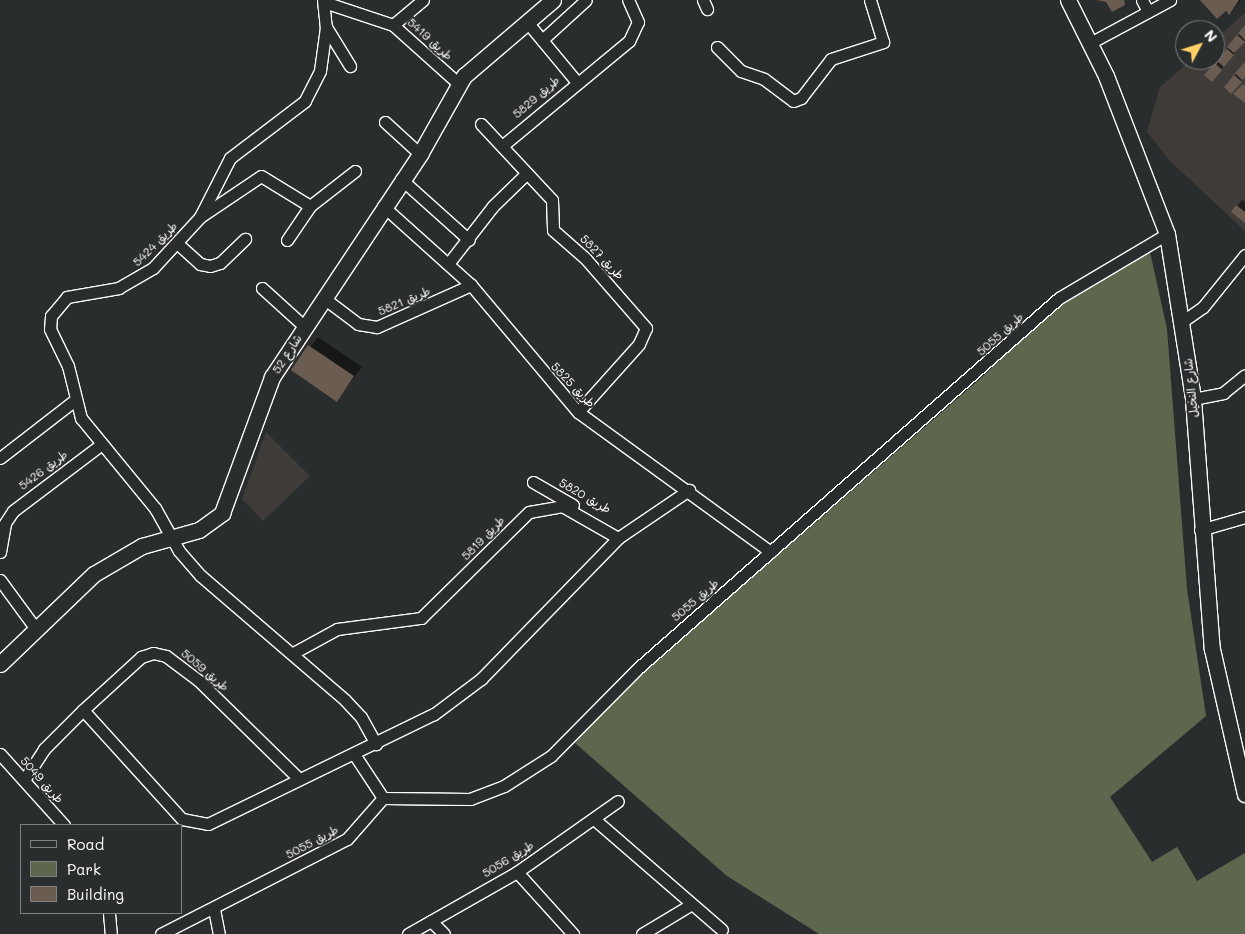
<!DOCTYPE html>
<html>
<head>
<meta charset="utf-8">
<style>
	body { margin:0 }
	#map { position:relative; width:1245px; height:934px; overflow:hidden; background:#2a2d2e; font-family:Mali,"Playpen Sans Arabic",sans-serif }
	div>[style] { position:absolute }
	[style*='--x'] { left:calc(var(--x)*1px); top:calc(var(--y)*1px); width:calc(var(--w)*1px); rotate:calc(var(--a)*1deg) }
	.built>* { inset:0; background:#3e3b39 }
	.green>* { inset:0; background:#5d674e }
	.shadow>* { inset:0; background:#0007 }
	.building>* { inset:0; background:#6b5c52 }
	.roads { filter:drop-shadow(1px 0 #fff) drop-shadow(-1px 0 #fff) drop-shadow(0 1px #fff) drop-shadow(0 -1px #fff) }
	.street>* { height:11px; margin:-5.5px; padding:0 5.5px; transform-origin:5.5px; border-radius:5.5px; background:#2a2d2e }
	.secondary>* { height:15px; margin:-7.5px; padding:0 7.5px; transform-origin:7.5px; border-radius:7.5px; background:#2a2d2e }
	span { translate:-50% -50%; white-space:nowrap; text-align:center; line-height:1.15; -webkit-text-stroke:4px #2a2d2e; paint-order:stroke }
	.street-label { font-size:12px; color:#fff }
	.legend { position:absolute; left:20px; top:824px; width:162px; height:90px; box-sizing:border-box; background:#2a2d2e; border:1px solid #7f8182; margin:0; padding:6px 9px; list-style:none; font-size:15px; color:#fff }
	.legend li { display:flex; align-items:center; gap:10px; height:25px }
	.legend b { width:25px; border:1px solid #7f8182 }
	.north { position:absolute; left:1175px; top:20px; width:50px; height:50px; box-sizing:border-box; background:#2a2d2e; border:1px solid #7f8182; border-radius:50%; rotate:50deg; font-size:14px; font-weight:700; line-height:20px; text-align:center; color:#fff }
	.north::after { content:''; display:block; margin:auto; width:18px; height:22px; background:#ffd166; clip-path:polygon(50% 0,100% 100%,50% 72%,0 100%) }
</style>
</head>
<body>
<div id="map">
	<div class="built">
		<div style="clip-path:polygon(1245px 13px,1245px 231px,1169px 160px,1147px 132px,1160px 87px,1191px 60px,1215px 60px,1215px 39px)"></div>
		<div style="clip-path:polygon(266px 432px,310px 476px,263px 521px,242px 499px)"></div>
	</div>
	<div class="green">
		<div style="clip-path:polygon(1150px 252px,1167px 329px,1187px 589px,1206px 716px,1110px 797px,1152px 862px,1177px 847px,1197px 881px,1245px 853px,1245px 934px,819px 934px,727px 876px,575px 743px,622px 691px,980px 379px,1065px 298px)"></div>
	</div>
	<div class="shadow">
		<div style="clip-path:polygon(1202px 0,1241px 0,1229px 14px)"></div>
		<div style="clip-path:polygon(1245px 27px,1245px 40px,1212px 80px,1206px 75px)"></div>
		<div style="clip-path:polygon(1245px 64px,1245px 76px,1231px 92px,1225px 87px)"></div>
		<div style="clip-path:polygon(1242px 200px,1245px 202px,1245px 222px,1237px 206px)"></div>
		<div style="clip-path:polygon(318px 337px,362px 367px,337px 400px,293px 370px)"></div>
	</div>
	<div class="building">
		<div style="clip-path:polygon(1097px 0,1124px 0,1125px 5px,1112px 12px,1106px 2px)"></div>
		<div style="clip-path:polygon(1200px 0,1239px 0,1229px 15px,1226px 11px,1217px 19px)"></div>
		<div style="clip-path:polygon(1245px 25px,1245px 40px,1238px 33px)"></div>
		<div style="clip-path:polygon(1237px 35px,1245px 42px,1234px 53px,1227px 47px)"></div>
		<div style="clip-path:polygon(1227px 49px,1234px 55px,1224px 67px,1216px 60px)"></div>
		<div style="clip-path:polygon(1245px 62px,1245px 77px,1242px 80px,1235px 73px)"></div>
		<div style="clip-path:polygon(1215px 63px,1222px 70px,1212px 82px,1204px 75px)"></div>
		<div style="clip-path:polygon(1234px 75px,1242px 82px,1231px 94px,1224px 87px)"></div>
		<div style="clip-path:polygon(1243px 84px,1245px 86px,1245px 103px,1233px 94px)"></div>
		<div style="clip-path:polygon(1236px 205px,1245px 212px,1245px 223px,1231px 212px)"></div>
		<div style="clip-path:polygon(308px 345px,354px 376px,337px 402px,291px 370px)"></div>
	</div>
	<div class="roads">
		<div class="street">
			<div style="--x:323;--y:0;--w:27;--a:84"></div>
			<div style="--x:326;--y:27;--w:44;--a:97.8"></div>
			<div style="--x:320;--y:71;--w:34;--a:117"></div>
			<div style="--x:305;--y:101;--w:94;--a:142.8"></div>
			<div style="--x:230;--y:158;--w:66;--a:117"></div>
			<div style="--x:200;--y:217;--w:69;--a:132.7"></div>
			<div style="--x:153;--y:268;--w:39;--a:150"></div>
			<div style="--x:119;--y:288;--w:53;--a:170.2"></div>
			<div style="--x:67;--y:297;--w:25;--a:130"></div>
			<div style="--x:51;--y:316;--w:13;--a:94"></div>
			<div style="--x:50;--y:329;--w:41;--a:64.1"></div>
			<div style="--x:68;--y:366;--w:54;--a:76"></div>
			<div style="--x:81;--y:418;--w:117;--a:50.6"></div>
			<div style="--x:155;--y:508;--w:49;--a:60.8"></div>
			<div style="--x:179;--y:551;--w:33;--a:49"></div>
			<div style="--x:201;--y:576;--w:190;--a:40.7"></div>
			<div style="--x:345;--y:700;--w:23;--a:47"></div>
			<div style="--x:361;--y:717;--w:31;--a:61"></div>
			<div style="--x:703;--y:0;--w:10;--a:66"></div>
			<div style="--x:1142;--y:0;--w:13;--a:63"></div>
			<div style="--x:324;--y:2;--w:73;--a:18.4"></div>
			<div style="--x:393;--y:25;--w:89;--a:41.8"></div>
			<div style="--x:527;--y:22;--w:77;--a:50.3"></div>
			<div style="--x:393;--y:25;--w:39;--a:-40"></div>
			<div style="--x:326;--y:27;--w:46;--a:58.4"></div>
			<div style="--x:542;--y:40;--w:59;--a:-42.3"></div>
			<div style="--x:1090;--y:43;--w:91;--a:-28.3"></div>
			<div style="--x:717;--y:47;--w:34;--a:45"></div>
			<div style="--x:741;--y:71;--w:24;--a:19"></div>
			<div style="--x:764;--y:79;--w:36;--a:37"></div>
			<div style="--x:793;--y:101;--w:9;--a:-21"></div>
			<div style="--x:801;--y:98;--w:49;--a:-52.4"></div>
			<div style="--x:831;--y:59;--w:55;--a:-18.1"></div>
			<div style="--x:883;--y:42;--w:44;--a:-107.2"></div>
			<div style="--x:385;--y:122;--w:47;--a:42.4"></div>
			<div style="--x:481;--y:124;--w:104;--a:46.9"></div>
			<div style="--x:552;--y:200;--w:30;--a:88"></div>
			<div style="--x:553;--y:230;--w:43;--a:41.2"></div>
			<div style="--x:585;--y:258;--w:93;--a:48.9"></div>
			<div style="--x:646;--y:328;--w:17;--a:114"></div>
			<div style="--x:639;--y:344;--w:91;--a:131.9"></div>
			<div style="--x:502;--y:146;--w:165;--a:-39.6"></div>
			<div style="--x:629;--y:41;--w:21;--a:-65"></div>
			<div style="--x:638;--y:22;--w:24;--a:-114"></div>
			<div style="--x:401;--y:179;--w:91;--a:41.9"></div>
			<div style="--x:383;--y:206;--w:118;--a:41.9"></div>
			<div style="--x:471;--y:285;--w:166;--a:49.9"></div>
			<div style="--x:578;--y:412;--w:238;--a:36"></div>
			<div style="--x:200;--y:217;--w:73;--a:-33.9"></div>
			<div style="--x:261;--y:176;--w:57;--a:31.5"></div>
			<div style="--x:310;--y:206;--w:57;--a:-37.9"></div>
			<div style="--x:287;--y:240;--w:41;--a:-55.9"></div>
			<div style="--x:178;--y:244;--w:30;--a:42"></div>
			<div style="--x:200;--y:264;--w:10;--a:11"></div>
			<div style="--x:210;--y:266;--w:10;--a:-17"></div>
			<div style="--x:220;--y:263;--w:35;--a:-44"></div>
			<div style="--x:448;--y:264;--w:73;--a:-52.2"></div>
			<div style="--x:493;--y:206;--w:47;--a:-44.1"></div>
			<div style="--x:262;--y:288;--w:58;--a:42.2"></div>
			<div style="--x:325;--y:299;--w:41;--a:37.1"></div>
			<div style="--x:358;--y:324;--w:19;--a:9"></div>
			<div style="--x:377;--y:327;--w:103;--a:-24.1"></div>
			<div style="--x:1183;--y:321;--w:24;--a:-35"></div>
			<div style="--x:1203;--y:307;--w:67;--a:-51.1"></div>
			<div style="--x:1193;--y:399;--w:31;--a:-11"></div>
			<div style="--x:1223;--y:393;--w:28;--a:-39"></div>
			<div style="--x:0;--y:458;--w:95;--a:-37.7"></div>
			<div style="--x:533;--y:482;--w:46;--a:29.9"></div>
			<div style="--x:1200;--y:530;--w:47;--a:-16.1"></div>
			<div style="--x:0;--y:552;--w:29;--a:-80"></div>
			<div style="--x:5;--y:523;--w:14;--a:-56"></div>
			<div style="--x:13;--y:511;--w:111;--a:-37"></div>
			<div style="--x:0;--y:580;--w:61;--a:53.7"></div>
			<div style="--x:295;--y:652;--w:48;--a:-28.7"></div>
			<div style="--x:337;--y:629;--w:85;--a:-7.5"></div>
			<div style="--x:421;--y:618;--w:151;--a:-44.5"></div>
			<div style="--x:529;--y:512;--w:34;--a:-10"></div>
			<div style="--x:562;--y:506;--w:64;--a:29.7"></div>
			<div style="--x:618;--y:538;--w:86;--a:-34.1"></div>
			<div style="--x:83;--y:710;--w:147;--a:47.8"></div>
			<div style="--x:182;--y:819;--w:26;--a:11"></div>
			<div style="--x:208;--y:824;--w:251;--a:-26"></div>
			<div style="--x:434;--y:714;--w:59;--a:-36.7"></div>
			<div style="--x:481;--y:679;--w:197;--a:-45.8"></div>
			<div style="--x:0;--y:754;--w:96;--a:48"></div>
			<div style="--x:354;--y:754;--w:53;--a:56.6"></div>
			<div style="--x:24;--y:780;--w:37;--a:-57"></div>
			<div style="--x:44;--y:749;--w:55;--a:-45"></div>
			<div style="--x:83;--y:710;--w:79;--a:-42.4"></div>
			<div style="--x:141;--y:657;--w:13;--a:-18"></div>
			<div style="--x:153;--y:653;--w:13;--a:13"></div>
			<div style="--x:166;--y:656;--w:41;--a:37.1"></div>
			<div style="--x:199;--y:681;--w:140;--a:44.4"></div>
			<div style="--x:594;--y:819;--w:169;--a:40.9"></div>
			<div style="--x:517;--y:872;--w:84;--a:47.9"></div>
			<div style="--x:214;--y:909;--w:25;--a:79"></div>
			<div style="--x:109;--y:913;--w:21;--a:85"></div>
			<div style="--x:431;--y:921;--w:18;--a:45"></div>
			<div style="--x:161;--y:934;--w:209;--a:-27.1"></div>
			<div style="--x:347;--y:839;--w:55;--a:-48.7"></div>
			<div style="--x:383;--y:798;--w:87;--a:0.7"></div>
			<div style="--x:470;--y:799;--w:36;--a:-21"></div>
			<div style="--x:504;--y:786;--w:56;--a:-32.6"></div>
			<div style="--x:551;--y:756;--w:122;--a:-45.3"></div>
			<div style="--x:637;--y:669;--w:562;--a:-41.32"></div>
			<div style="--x:1059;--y:298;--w:126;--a:-30.7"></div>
			<div style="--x:408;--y:934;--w:125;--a:-29.6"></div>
			<div style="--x:517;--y:872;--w:123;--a:-35.1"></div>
			<div style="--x:642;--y:934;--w:58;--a:-31"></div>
		</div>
		<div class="secondary">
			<div style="--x:1068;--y:0;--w:85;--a:63.4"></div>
			<div style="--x:1106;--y:76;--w:169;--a:68.9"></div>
			<div style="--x:1167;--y:234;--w:167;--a:81"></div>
			<div style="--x:1193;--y:399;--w:251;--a:85.7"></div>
			<div style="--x:1212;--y:649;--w:149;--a:77.2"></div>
			<div style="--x:0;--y:664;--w:130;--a:-43.8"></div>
			<div style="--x:94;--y:574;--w:56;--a:-30.3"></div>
			<div style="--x:142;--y:546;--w:59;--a:-15.7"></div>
			<div style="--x:199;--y:530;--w:29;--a:-36"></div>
			<div style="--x:222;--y:513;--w:145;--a:-69.8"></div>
			<div style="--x:272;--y:377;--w:268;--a:-56.4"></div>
			<div style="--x:420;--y:154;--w:90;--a:-60.6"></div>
			<div style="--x:464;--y:76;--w:117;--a:-40.5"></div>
		</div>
	</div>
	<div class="street-label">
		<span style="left:430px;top:39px;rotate:42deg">طريق 5419</span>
		<span style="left:536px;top:97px;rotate:-41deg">طريق 5829</span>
		<span style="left:155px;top:244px;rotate:-45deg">طريق 5424</span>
		<span style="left:602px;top:257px;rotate:46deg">طريق 5827</span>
		<span style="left:404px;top:301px;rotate:-23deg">طريق 5821</span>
		<span style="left:1000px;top:334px;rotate:-42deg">طريق 5055</span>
		<span style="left:287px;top:354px;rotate:-57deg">شارع 52</span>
		<span style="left:573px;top:385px;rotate:46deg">طريق 5825</span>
		<span style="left:1191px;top:388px;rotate:-96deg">شارع النخيل</span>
		<span style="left:43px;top:470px;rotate:-37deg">طريق 5426</span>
		<span style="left:585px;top:496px;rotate:30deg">طريق 5820</span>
		<span style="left:483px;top:538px;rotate:-46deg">طريق 5819</span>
		<span style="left:695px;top:600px;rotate:-41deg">طريق 5055</span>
		<span style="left:205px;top:670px;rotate:40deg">طريق 5059</span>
		<span style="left:42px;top:780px;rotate:48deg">طريق 5049</span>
		<span style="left:312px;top:842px;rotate:-28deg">طريق 5055</span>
		<span style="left:508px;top:859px;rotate:-32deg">طريق 5056</span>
	</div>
	<ul class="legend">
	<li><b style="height:6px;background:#2a2d2e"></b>Road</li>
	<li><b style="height:14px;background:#5d674e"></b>Park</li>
	<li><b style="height:14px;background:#6b5c52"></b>Building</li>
	</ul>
	<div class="north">N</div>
</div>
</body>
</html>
